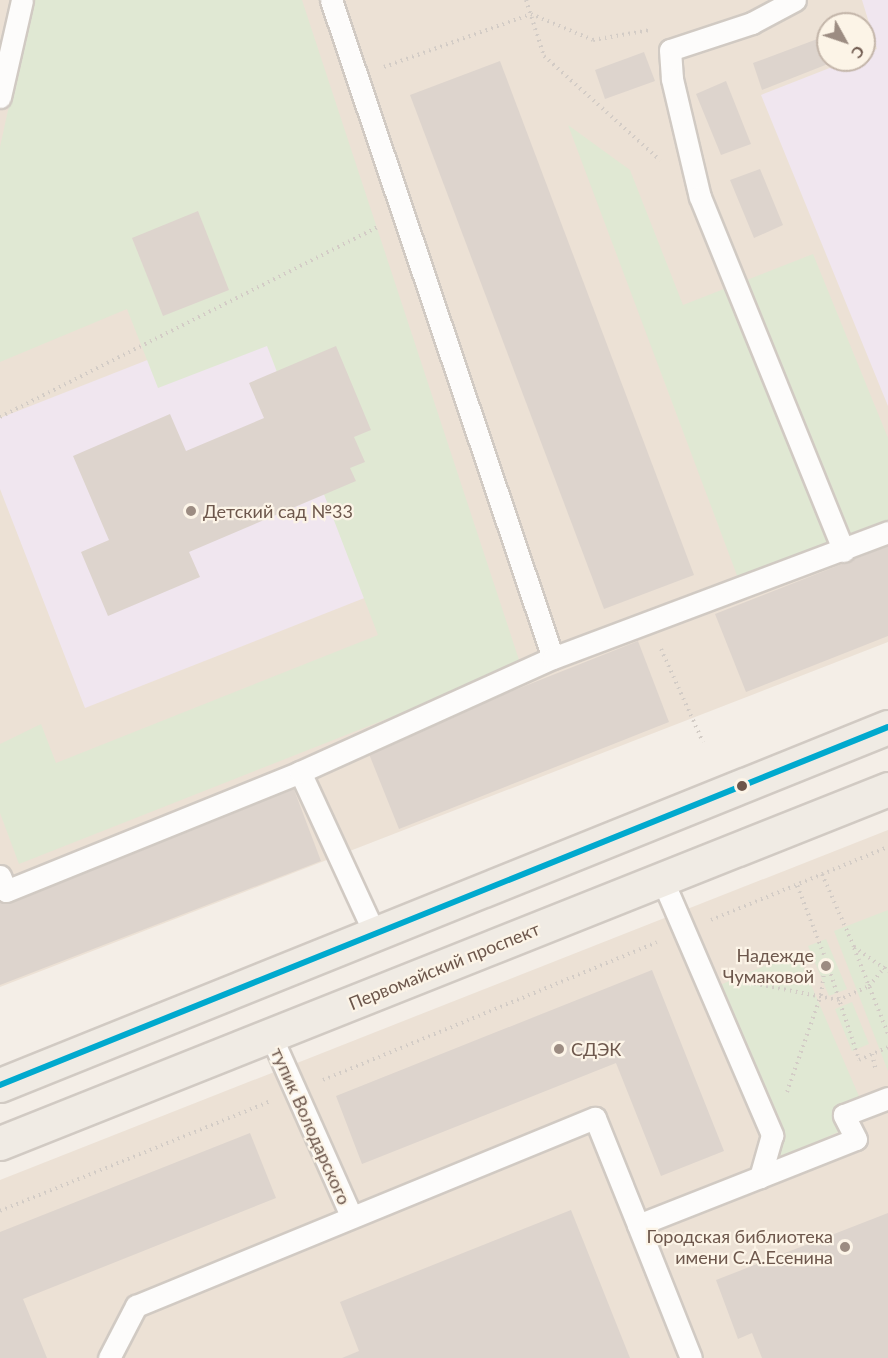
<!DOCTYPE html>
<html>
<head>
<meta charset="utf-8">
<style>
	body { margin:0 }
	#map { position:relative; width:888px; height:1358px; overflow:hidden; background:#f4eee7; font-family:Lato,sans-serif }
	div>[style] { position:absolute }
	[style*='--x'] { left:calc(var(--x)*1px); top:calc(var(--y)*1px); width:calc(var(--w)*1px); rotate:calc(var(--a)*1deg) }
	.residential>* { inset:0; background:#ece1d5 }
	.education>* { inset:0; background:#f0e6ef }
	.green>* { inset:0; background:#e0e8d3 }
	.building>* { inset:0; background:#ddd4cd }
	.path>* { height:4px; margin-top:-2px; transform-origin:0; background:repeating-linear-gradient(90deg,#d3ccc6 0 1.5px,transparent 0 6px) }
	.roads { filter:drop-shadow(2px 0 #d1cac3) drop-shadow(-2px 0 #d1cac3) drop-shadow(0 2px #d1cac3) drop-shadow(0 -2px #d1cac3) }
	.service>* { height:21px; margin:-10.5px; padding:0 10.5px; transform-origin:10.5px; border-radius:10.5px; background:#fdfcfb }
	.primary>* { height:33px; margin:-16.5px; padding:0 16.5px; transform-origin:16.5px; border-radius:16.5px; background:#f0ebe4 }
	.bus-1>* { height:6px; margin:-3px; padding:0 3px; transform-origin:3px; border-radius:3px; background:#00a9ce }
	.dots>* { width:16px; height:16px; translate:-50% -50%; box-sizing:border-box; border:3px solid #fcf4e7; border-radius:50% }
	span { translate:-50% -50%; white-space:nowrap; text-align:center; line-height:1.15; -webkit-text-stroke:4.5px #fcf4e7; paint-order:stroke }
	.poi-label { font-size:18px; color:#6d574c }
	.left { translate:0 -50%; text-align:left }
	.right { translate:-100% -50%; text-align:right }
	.street-label { font-size:18px; color:#6d574c }
	.north { position:absolute; left:816px; top:12px; width:60px; height:60px; box-sizing:border-box; background:#fcf4e7; border:2px solid #c3b5a9; border-radius:50%; rotate:130deg; font-size:16px; font-weight:700; line-height:24px; text-align:center; color:#6d574c }
	.north::after { content:''; display:block; margin:auto; width:21px; height:27px; background:#9c8c82; clip-path:polygon(50% 0,100% 100%,50% 72%,0 100%) }
</style>
</head>
<body>
<div id="map">
	<div class="residential">
		<div style="clip-path:polygon(evenodd,0 0,888px 0,888px 642px,0 987px,0 0,828px 24px,864px 24px,864px 60px,828px 60px,828px 24px)"></div>
		<div style="clip-path:polygon(888px 830px,888px 1358px,0 1358px,0 1180px)"></div>
	</div>
	<div class="education">
		<div style="clip-path:polygon(862px 0,888px 0,888px 406px,761px 95px,850px 60px,864px 60px,864px 54px,877px 49px)"></div>
		<div style="clip-path:polygon(361px 276px,471px 556px,85px 708px,0 489px,0 418px)"></div>
	</div>
	<div class="green">
		<div style="clip-path:polygon(32px 0,302px 0,521px 666px,19px 864px,0 813px,0 744px,41px 724px,56px 763px,378px 635px,267px 346px,158px 388px,127px 309px,0 362px,0 147px)"></div>
		<div style="clip-path:polygon(568px 125px,630px 170px,683px 305px,813px 254px,888px 438px,888px 525px,741px 586px)"></div>
		<div style="clip-path:polygon(888px 910px,888px 1071px,834px 931px)"></div>
		<div style="clip-path:polygon(826px 939px,847px 989px,829px 996px,808px 946px)"></div>
		<div style="clip-path:polygon(797px 952px,861px 1101px,845px 1129px,778px 1159px,706px 991px)"></div>
		<div style="clip-path:polygon(852px 1002px,869px 1044px,852px 1051px,835px 1009px)"></div>
	</div>
	<div class="building">
		<div style="clip-path:polygon(828px 35px,828px 60px,838px 60px,762px 90px,753px 63px)"></div>
		<div style="clip-path:polygon(644px 52px,655px 81px,605px 99px,595px 70px)"></div>
		<div style="clip-path:polygon(500px 61px,694px 575px,604px 609px,410px 95px)"></div>
		<div style="clip-path:polygon(726px 81px,751px 144px,721px 155px,696px 94px)"></div>
		<div style="clip-path:polygon(760px 169px,783px 225px,754px 238px,730px 180px)"></div>
		<div style="clip-path:polygon(198px 211px,229px 290px,163px 316px,132px 238px)"></div>
		<div style="clip-path:polygon(336px 346px,371px 430px,354px 437px,365px 462px,350px 468px,356px 481px,189px 552px,200px 577px,108px 616px,81px 552px,109px 540px,73px 456px,170px 414px,186px 451px,264px 418px,249px 383px)"></div>
		<div style="clip-path:polygon(888px 546px,888px 636px,746px 692px,715px 614px)"></div>
		<div style="clip-path:polygon(638px 641px,669px 722px,399px 829px,367px 749px)"></div>
		<div style="clip-path:polygon(293px 787px,321px 861px,0 985px,0 893px,3px 900px)"></div>
		<div style="clip-path:polygon(652px 970px,724px 1151px,661px 1176px,616px 1063px,362px 1164px,336px 1096px)"></div>
		<div style="clip-path:polygon(250px 1133px,276px 1198px,23px 1299px,47px 1358px,0 1358px,0 1232px)"></div>
		<div style="clip-path:polygon(571px 1210px,630px 1358px,342px 1358px,359px 1351px,340px 1302px)"></div>
		<div style="clip-path:polygon(888px 1213px,888px 1358px,762px 1358px,752px 1333px,738px 1339px,716px 1280px)"></div>
	</div>
	<div class="path">
		<div style="--x:526;--y:0;--w:59;--a:72.2"></div>
		<div style="--x:544;--y:56;--w:156;--a:41.9"></div>
		<div style="--x:384;--y:67;--w:156;--a:-19.8"></div>
		<div style="--x:531;--y:14;--w:67;--a:22.8"></div>
		<div style="--x:593;--y:40;--w:58;--a:-10"></div>
		<div style="--x:0;--y:417;--w:422;--a:-26.7"></div>
		<div style="--x:661;--y:649;--w:102;--a:65.7"></div>
		<div style="--x:822;--y:874;--w:80;--a:66.3"></div>
		<div style="--x:854;--y:947;--w:42;--a:35.2"></div>
		<div style="--x:711;--y:920;--w:191;--a:-22.4"></div>
		<div style="--x:854;--y:948;--w:92;--a:68.4"></div>
		<div style="--x:827;--y:963;--w:102;--a:71.7"></div>
		<div style="--x:859;--y:1060;--w:32;--a:-24"></div>
		<div style="--x:737;--y:980;--w:103;--a:11.2"></div>
		<div style="--x:838;--y:1000;--w:34;--a:-24"></div>
		<div style="--x:869;--y:986;--w:30;--a:-50"></div>
		<div style="--x:872;--y:1054;--w:17;--a:77"></div>
		<div style="--x:323;--y:1080;--w:361;--a:-22.4"></div>
		<div style="--x:787;--y:1092;--w:103;--a:-70.7"></div>
		<div style="--x:821;--y:995;--w:35;--a:-82"></div>
		<div style="--x:826;--y:960;--w:80;--a:-111.1"></div>
		<div style="--x:0;--y:1211;--w:290;--a:-22.1"></div>
	</div>
	<div class="roads">
		<div class="service">
			<div style="--x:331;--y:0;--w:694;--a:71.36"></div>
			<div style="--x:795;--y:0;--w:49;--a:151.9"></div>
			<div style="--x:752;--y:23;--w:86;--a:161.8"></div>
			<div style="--x:670;--y:50;--w:29;--a:86"></div>
			<div style="--x:672;--y:79;--w:121;--a:76.7"></div>
			<div style="--x:700;--y:197;--w:382;--a:67.9"></div>
			<div style="--x:0;--y:97;--w:99;--a:-77.2"></div>
			<div style="--x:300;--y:772;--w:179;--a:65.2"></div>
			<div style="--x:0;--y:876;--w:16;--a:68"></div>
			<div style="--x:6;--y:891;--w:317;--a:-22"></div>
			<div style="--x:300;--y:772;--w:277;--a:-24.3"></div>
			<div style="--x:553;--y:658;--w:358;--a:-20.6"></div>
			<div style="--x:662;--y:879;--w:279;--a:66.7"></div>
			<div style="--x:772;--y:1135;--w:44;--a:105.9"></div>
			<div style="--x:760;--y:1177;--w:131;--a:158.5"></div>
			<div style="--x:638;--y:1225;--w:143;--a:68.3"></div>
			<div style="--x:271;--y:1036;--w:197;--a:66"></div>
			<div style="--x:760;--y:1177;--w:103;--a:-21.6"></div>
			<div style="--x:856;--y:1139;--w:27;--a:-117"></div>
			<div style="--x:844;--y:1115;--w:47;--a:-21.1"></div>
			<div style="--x:109;--y:1358;--w:59;--a:-62.6"></div>
			<div style="--x:136;--y:1306;--w:496;--a:-22.3"></div>
			<div style="--x:595;--y:1118;--w:115;--a:68.1"></div>
		</div>
		<div class="primary">
			<div style="--x:0;--y:1085;--w:957;--a:-21.96"></div>
			<div style="--x:0;--y:1143;--w:956;--a:-21.73"></div>
		</div>
	</div>
	<div class="bus-1">
		<div style="--x:0;--y:1085;--w:957;--a:-21.96"></div>
	</div>
	<div class="dots">
		<div style="left:191px;top:511px;background:#9c8c82"></div>
		<div style="left:742px;top:786px;background:#6d574c"></div>
		<div style="left:826px;top:966px;background:#9c8c82"></div>
		<div style="left:559px;top:1049px;background:#9c8c82"></div>
		<div style="left:845px;top:1247px;background:#9c8c82"></div>
	</div>
	<div class="poi-label">
		<span class="left" style="left:203px;top:511px">Детский сад №33</span>
		<span class="right" style="left:814px;top:966px">Надежде<br>Чумаковой</span>
		<span class="left" style="left:571px;top:1049px">СДЭК</span>
		<span class="right" style="left:833px;top:1247px">Городская библиотека<br>имени С.А.Есенина</span>
	</div>
	<div class="street-label">
		<span style="left:444px;top:966px;rotate:-22deg">Первомайский проспект</span>
		<span style="left:311px;top:1126px;rotate:66deg">тупик Володарского</span>
	</div>
	<div class="north">С</div>
</div>
</body>
</html>
